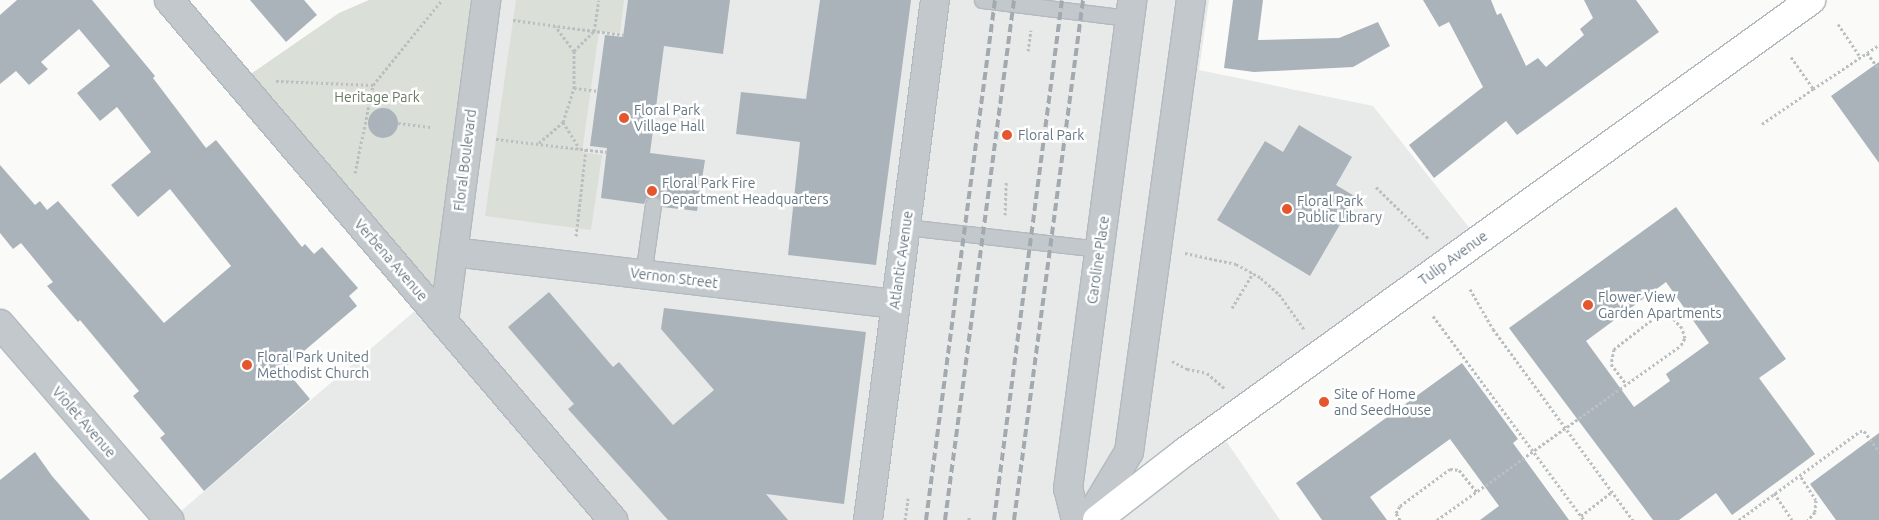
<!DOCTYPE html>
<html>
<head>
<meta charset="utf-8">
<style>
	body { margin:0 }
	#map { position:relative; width:1879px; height:520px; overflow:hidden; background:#fafaf8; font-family:Ubuntu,sans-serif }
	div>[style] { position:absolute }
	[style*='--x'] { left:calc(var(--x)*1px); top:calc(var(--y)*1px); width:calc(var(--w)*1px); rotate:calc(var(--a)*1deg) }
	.built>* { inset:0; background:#e8e9e9 }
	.green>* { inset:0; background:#dadfd7 }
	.building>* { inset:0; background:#aab3b9 }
	.round { border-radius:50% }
	.path>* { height:3px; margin-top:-1.5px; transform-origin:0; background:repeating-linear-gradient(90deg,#bbbfc2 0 2.5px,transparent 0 5px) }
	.roads { filter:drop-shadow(1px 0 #b3babf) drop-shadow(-1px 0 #b3babf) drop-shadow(0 1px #b3babf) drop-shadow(0 -1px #b3babf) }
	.service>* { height:15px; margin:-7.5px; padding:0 7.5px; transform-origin:7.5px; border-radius:7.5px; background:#c3c8cc }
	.minor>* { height:28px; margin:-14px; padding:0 14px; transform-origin:14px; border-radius:14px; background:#c3c8cc }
	.secondary>* { height:28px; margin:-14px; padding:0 14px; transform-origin:14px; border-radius:14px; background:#fff }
	.rail>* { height:4px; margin-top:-2px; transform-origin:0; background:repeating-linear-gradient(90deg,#a2aab0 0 8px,transparent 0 12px) }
	.dots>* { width:14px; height:14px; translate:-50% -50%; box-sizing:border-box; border:2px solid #fff; border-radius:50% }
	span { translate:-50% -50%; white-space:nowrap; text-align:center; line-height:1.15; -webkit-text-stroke:5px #fff; paint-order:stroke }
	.park-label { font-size:14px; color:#687a64 }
	.poi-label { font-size:14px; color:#657683 }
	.left { translate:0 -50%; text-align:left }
	.street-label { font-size:14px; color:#657683 }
</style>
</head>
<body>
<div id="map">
	<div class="built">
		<div style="clip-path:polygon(481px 0,1209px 0,1199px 70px,1373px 106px,1475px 235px,1216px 426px,1280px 520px,177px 520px,174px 517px,430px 298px)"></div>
	</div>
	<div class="green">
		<div style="clip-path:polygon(369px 0,481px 0,440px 310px,242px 80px,339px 13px)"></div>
		<div style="clip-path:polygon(516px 0,624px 0,620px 33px,599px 31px,582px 152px,602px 155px,591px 230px,485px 216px)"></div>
	</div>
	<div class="building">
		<div style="clip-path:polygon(17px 0,92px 0,155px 76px,153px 78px,206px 148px,216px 140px,302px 247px,305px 244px,314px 254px,322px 247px,358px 288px,349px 296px,357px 306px,284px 368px,310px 399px,204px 491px,160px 438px,165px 434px,133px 396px,139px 391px,80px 320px,78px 322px,47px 286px,53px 282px,21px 243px,13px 249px,0 233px,0 165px,35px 205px,40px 201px,47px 210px,58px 201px,164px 323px,231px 266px,170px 189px,138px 217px,111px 185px,151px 152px,117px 107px,100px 121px,77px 93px,110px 66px,79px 29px,41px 62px,48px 69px,29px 85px,16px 71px,0 84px,0 15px)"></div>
		<div style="clip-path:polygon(250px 0,304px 0,317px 15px,286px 42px)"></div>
		<div style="clip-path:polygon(628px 0,730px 0,723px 54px,664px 46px,650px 153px,705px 160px,697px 211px,662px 207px,659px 198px,654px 196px,646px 199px,644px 204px,601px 198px,607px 148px,590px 146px,605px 35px,623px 37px)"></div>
		<div style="clip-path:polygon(820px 0,911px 0,876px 265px,788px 255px,800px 142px,736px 134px,741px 92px,806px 99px)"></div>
		<div style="clip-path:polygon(1233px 0,1263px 0,1258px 40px,1339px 38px,1378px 22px,1390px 46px,1353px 67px,1254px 72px,1224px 68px)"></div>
		<div style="clip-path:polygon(1423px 0,1491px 0,1497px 15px,1501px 13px,1526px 66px,1538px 58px,1546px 67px,1584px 35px,1580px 29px,1593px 18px,1584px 0,1636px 0,1659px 32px,1517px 135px,1506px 121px,1434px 178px,1409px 145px,1483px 87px,1449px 22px,1439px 27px)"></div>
		<div style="clip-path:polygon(1879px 62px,1879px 163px,1831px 96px)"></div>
		<div class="round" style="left:368px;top:108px;width:30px;height:30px"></div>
		<div style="clip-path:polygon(1299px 125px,1352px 157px,1336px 185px,1356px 197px,1310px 276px,1217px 220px,1265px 141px,1283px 152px)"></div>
		<div style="clip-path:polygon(evenodd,1676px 207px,1786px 359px,1759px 378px,1815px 454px,1732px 515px,1716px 493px,1679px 520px,1653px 520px,1509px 328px,1676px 207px,1666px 282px,1709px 343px,1666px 374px,1670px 381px,1634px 407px,1586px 341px,1666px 282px)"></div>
		<div style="clip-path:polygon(549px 292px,613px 367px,619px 362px,673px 425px,714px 390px,661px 329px,664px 308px,866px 332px,844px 504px,766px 494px,788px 520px,668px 520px,568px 409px,574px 404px,508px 327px)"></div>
		<div style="clip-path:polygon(1462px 363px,1518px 439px,1513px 443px,1569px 520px,1480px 520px,1499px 506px,1450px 439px,1370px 497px,1387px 520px,1322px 520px,1296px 483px)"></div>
		<div style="clip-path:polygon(1879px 433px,1879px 520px,1836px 520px,1810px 484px)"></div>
		<div style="clip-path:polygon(35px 452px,52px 476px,90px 520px,0 520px,0 480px)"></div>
	</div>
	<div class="path">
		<div style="--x:513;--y:20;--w:112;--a:7.7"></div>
		<div style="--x:1838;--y:24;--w:40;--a:56"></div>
		<div style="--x:574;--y:51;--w:28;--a:-45"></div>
		<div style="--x:594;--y:31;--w:31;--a:-81"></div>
		<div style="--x:1028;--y:51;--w:21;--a:-82"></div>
		<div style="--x:1867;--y:53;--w:20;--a:53"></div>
		<div style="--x:1791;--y:57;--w:39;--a:55"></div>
		<div style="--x:1813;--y:89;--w:79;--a:-33.7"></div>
		<div style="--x:276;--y:81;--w:97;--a:2.4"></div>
		<div style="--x:574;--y:88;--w:24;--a:7"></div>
		<div style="--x:563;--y:122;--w:31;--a:58"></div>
		<div style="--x:398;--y:123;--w:34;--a:7"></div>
		<div style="--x:1762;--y:124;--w:62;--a:-34.5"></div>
		<div style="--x:496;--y:139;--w:112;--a:6.7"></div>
		<div style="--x:539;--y:143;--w:32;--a:-41"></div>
		<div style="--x:563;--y:122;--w:36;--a:-72"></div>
		<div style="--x:574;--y:88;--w:37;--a:-90"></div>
		<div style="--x:574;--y:51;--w:31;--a:-127"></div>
		<div style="--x:355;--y:173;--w:90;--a:-78.4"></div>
		<div style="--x:373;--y:85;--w:109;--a:-50.9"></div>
		<div style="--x:1376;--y:187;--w:74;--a:44.5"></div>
		<div style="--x:1005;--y:215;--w:34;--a:-88"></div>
		<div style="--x:576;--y:236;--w:88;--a:-83.4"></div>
		<div style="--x:1185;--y:253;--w:52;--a:12.2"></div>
		<div style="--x:1236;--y:264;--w:29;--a:29"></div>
		<div style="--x:1261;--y:278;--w:24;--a:42"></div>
		<div style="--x:1279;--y:294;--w:43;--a:54.5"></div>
		<div style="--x:1470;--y:289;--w:46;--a:60.1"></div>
		<div style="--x:1493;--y:329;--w:237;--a:53.8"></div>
		<div style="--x:1232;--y:308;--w:41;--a:-59"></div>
		<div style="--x:1433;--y:316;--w:254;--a:53.5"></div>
		<div style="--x:1172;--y:361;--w:17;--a:28"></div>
		<div style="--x:1187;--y:369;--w:20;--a:11"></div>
		<div style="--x:1207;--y:373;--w:23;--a:41"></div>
		<div style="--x:1801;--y:477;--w:27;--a:57"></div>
		<div style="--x:1816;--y:500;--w:12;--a:95"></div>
		<div style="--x:1815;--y:512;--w:11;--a:131"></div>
		<div style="--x:1774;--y:493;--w:32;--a:56"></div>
		<div style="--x:1581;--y:516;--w:39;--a:-38"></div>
		<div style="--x:905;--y:520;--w:22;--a:-82"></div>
		<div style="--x:969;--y:520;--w:4;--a:-90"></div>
		<div style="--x:1400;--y:520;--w:8;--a:-120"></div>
		<div style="--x:1396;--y:513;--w:8;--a:-60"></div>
		<div style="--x:1400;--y:506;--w:62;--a:-36.5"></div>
		<div style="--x:1450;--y:469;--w:9;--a:6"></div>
		<div style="--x:1459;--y:470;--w:28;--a:51"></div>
		<div style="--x:1437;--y:520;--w:300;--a:-35.6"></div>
		<div style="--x:1681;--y:345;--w:8;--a:-60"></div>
		<div style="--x:1685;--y:338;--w:10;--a:-107"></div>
		<div style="--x:1682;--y:328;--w:22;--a:-133"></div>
		<div style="--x:1667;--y:312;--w:8;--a:166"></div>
		<div style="--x:1659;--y:314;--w:57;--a:142.1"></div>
		<div style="--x:1614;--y:349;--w:15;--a:101"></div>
		<div style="--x:1611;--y:364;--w:25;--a:53"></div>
		<div style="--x:1739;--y:520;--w:150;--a:-36.3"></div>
		<div style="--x:1860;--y:431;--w:4;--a:0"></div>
		<div style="--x:1864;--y:431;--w:26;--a:54"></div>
	</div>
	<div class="roads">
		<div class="service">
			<div style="--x:982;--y:0;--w:148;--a:7"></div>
			<div style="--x:906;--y:227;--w:194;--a:6.5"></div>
			<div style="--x:643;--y:275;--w:71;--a:-81.9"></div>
		</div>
		<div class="minor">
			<div style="--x:169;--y:0;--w:684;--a:49.51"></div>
			<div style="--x:453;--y:252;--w:445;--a:6.7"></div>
			<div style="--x:444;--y:321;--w:324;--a:-82.5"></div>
			<div style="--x:0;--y:324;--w:259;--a:49.2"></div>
			<div style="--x:868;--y:520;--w:524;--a:-82.66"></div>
			<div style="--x:1076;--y:520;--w:32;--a:-104"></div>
			<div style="--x:1068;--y:489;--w:493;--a:-82.5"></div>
			<div style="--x:1088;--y:520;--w:79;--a:-58.9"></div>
			<div style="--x:1129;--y:452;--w:456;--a:-82.2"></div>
		</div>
		<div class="secondary">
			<div style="--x:1097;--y:520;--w:113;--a:-37.8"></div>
			<div style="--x:1186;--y:451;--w:771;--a:-35.81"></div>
		</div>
	</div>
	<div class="rail">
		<div style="--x:926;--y:520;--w:525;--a:-82.44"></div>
		<div style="--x:945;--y:520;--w:525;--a:-82.44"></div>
		<div style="--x:994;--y:520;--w:524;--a:-82.55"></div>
		<div style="--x:1014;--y:520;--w:525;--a:-82.44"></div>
	</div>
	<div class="dots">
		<div style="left:624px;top:118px;background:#e4572e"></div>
		<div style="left:1007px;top:135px;background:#e4572e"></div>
		<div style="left:652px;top:191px;background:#e4572e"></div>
		<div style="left:1287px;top:209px;background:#e4572e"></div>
		<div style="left:1588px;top:305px;background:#e4572e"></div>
		<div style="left:247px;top:365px;background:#e4572e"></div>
		<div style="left:1324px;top:402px;background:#e4572e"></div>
	</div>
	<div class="park-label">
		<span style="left:377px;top:97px">Heritage Park</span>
	</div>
	<div class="poi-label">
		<span class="left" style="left:634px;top:118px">Floral Park<br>Village Hall</span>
		<span class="left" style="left:1018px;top:135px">Floral Park</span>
		<span class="left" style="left:662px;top:191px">Floral Park Fire<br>Department Headquarters</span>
		<span class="left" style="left:1297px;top:209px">Floral Park<br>Public Library</span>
		<span class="left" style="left:1598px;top:305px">Flower View<br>Garden Apartments</span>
		<span class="left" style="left:257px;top:365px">Floral Park United<br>Methodist Church</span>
		<span class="left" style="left:1334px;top:402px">Site of Home<br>and SeedHouse</span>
	</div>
	<div class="street-label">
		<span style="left:465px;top:160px;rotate:-83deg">Floral Boulevard</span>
		<span style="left:1453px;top:258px;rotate:-36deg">Tulip Avenue</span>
		<span style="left:391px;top:260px;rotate:49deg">Verbena Avenue</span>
		<span style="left:901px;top:260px;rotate:-82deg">Atlantic Avenue</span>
		<span style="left:1098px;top:260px;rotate:-82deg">Caroline Place</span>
		<span style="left:674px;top:278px;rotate:7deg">Vernon Street</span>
		<span style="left:84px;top:422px;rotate:49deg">Violet Avenue</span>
	</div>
</div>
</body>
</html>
